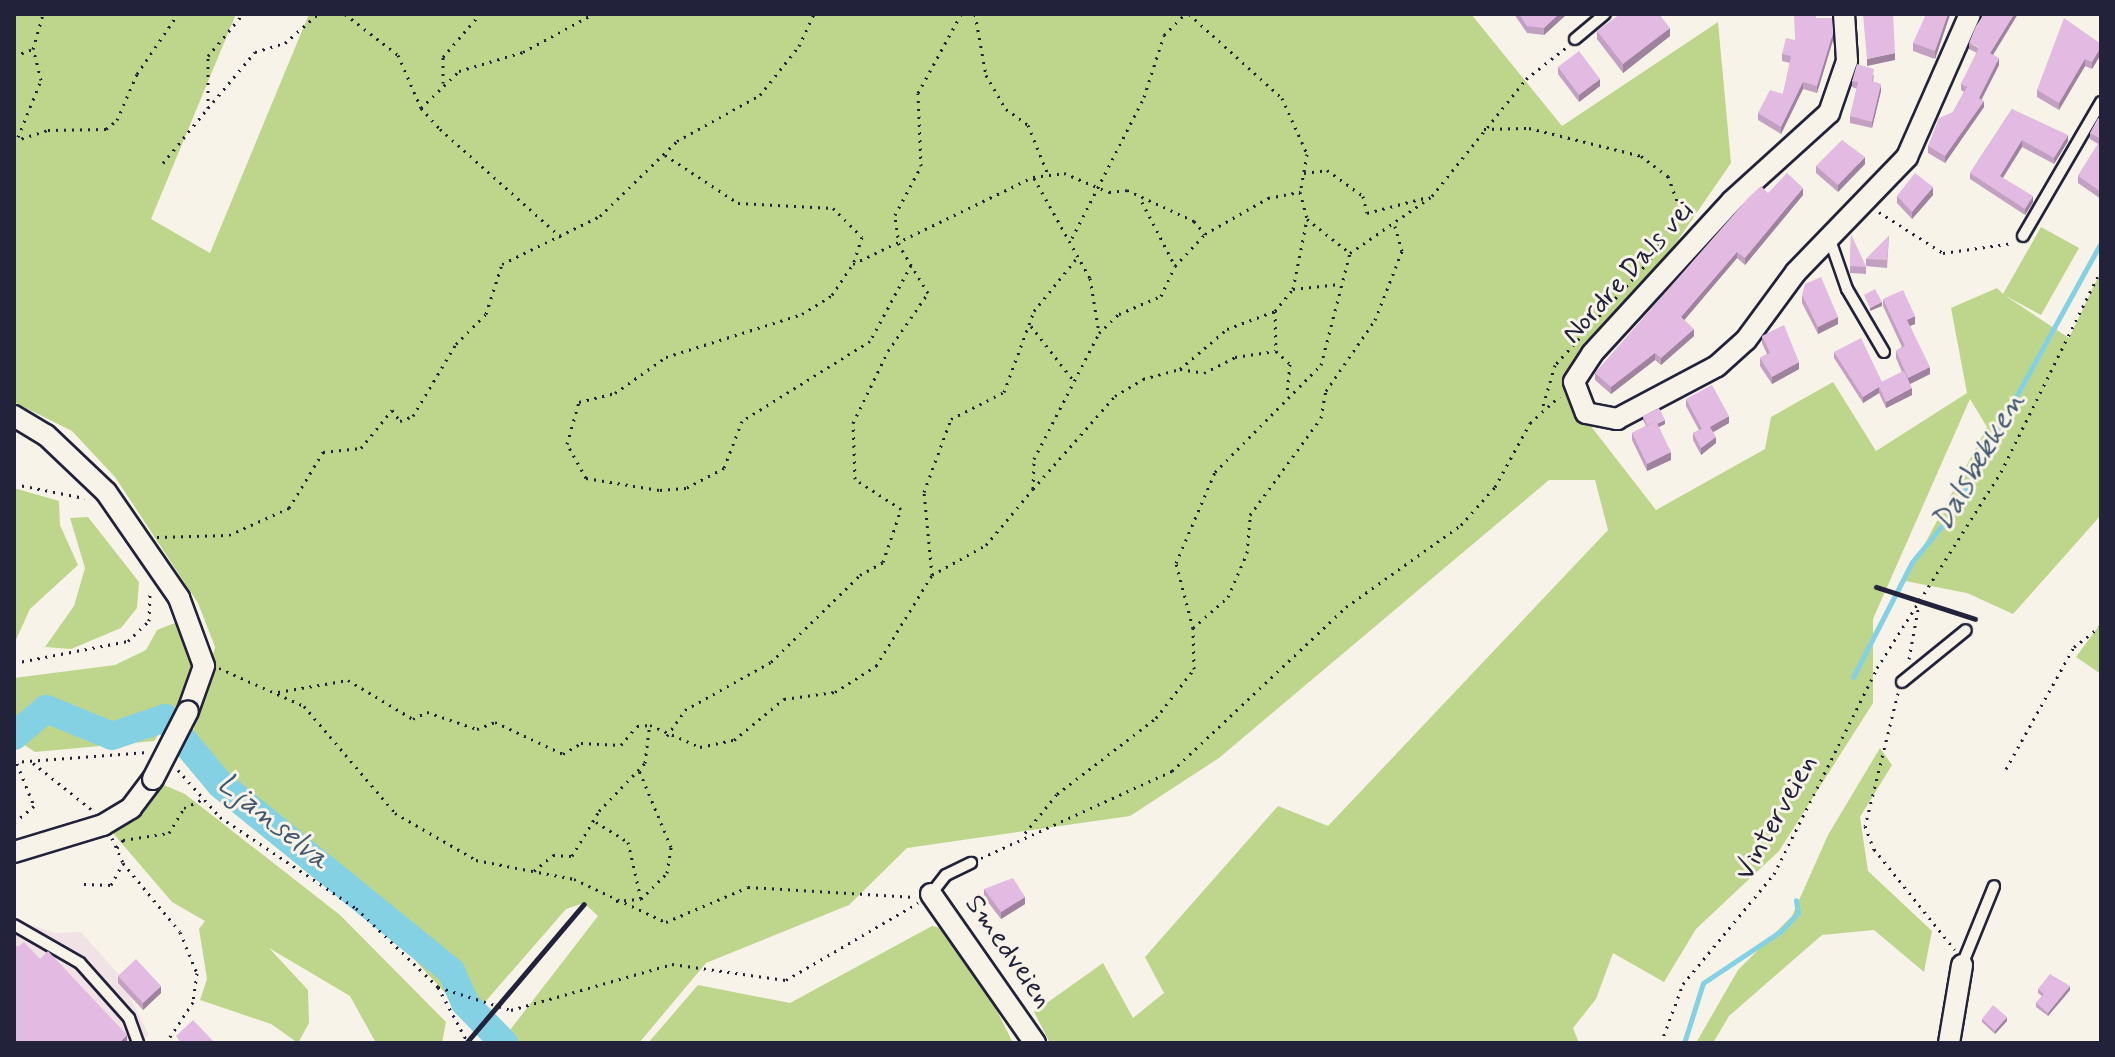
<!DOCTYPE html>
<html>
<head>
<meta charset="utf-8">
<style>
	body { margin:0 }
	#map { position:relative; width:2115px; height:1057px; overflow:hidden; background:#f7f3e8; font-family:Mynerve,sans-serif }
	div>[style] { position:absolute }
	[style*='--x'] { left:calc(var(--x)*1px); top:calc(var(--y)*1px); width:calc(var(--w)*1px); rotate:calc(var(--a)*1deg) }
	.built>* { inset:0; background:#f1e2e6 }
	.green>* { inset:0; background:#bed68c }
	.stream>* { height:5px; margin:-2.5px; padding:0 2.5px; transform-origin:2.5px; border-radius:2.5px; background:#85d1e4 }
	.river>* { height:28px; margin:-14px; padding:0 14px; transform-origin:14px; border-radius:14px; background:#85d1e4 }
	.path>* { height:3px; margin-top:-1.5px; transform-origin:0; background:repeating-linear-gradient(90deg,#22223b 0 2px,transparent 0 8px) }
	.roads { filter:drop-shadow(2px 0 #22223b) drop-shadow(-2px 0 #22223b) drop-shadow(0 2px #22223b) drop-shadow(0 -2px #22223b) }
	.service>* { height:10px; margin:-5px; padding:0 5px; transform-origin:5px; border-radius:5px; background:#f7f3e8 }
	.minor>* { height:20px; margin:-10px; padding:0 10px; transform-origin:10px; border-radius:10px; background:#f7f3e8 }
	.rail>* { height:5px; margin:-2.5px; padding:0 2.5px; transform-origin:2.5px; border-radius:2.5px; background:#22223b }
	.bridges { filter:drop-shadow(2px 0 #22223b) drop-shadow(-2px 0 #22223b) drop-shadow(0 2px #22223b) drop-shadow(0 -2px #22223b) }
	.minor-bridge>* { height:20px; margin:-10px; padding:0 10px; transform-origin:10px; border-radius:10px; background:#f7f3e8 }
	.wall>* { inset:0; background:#c2a0c2 }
	.shaded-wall>* { inset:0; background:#9e829e }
	.building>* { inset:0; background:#e2bae2 }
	span { translate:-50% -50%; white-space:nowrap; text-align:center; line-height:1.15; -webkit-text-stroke:6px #f7f3e8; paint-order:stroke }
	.street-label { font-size:28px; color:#22223b }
	.water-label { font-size:30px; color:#40576e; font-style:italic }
	.frame { position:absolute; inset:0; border:16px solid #22223b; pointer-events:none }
</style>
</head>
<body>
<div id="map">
	<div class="built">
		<div style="clip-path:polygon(14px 919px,55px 933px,81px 932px,119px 975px,149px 1035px,139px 1043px,14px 1043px)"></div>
	</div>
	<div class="green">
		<div style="clip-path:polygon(14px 14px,236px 14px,151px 219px,210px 253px,309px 14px,1471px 14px,1562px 126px,1718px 22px,1731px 163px,1569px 398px,1656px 510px,1765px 449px,1771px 417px,1833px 382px,1876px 451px,1967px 393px,1951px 308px,1997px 288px,2003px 294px,2041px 227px,2079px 248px,2041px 315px,2004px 295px,2069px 338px,2101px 271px,2101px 515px,2013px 614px,1967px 593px,1905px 581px,1987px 427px,1970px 399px,1873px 619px,1873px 703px,1779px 851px,1696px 929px,1664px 982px,1613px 953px,1596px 999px,1573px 1028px,1579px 1043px,1050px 1043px,1034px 1012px,1103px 963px,1133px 1018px,1164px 993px,1145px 957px,1278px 806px,1328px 826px,1608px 530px,1595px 480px,1549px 480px,1219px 758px,1130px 816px,907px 848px,849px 905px,706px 963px,639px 1043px,500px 1043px,598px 916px,584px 903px,566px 909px,472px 1017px,461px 1010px,375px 917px,237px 813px,185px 763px,215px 647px,198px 603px,115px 477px,72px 431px,14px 402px)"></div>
		<div style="clip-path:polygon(14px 488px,59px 501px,60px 525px,78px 565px,30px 609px,14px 644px)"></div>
		<div style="clip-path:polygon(88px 517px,139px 582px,137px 608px,121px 628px,71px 649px,45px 647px,74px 606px,85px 568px,70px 518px)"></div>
		<div style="clip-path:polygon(175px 623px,191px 660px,188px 693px,154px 741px,35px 752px,14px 738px,14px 678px,115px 665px,146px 650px,157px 630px)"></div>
		<div style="clip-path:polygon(2101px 623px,2101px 674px,2076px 657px)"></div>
		<div style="clip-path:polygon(1880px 748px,1892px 765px,1860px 817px,1868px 871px,1932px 931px,1924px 972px,1874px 930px,1822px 935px,1729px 1016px,1713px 1043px,1696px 1043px,1738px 970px,1792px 916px,1828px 835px)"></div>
		<div style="clip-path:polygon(159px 783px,185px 794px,340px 915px,446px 1022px,442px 1043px,376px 1043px,350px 996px,269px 948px,308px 990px,309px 1023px,298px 1043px,271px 1024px,200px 1000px,207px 979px,199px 929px,205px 921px,172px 902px,112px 832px)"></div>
		<div style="clip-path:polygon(932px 926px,958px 932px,1013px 1043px,648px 1043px,698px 985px,790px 1003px)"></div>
	</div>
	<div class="stream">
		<div style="--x:1853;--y:677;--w:129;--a:-62.8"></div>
		<div style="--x:1912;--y:562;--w:60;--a:-50.4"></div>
		<div style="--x:1950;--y:516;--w:313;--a:-61.1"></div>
		<div style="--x:1684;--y:1043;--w:63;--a:-72.4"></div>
		<div style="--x:1703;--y:983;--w:94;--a:-33.7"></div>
		<div style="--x:1781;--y:931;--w:25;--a:-47"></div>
		<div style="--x:1798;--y:913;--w:13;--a:-99"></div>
	</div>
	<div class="river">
		<div style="--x:14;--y:736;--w:42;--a:-40.2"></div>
		<div style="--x:46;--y:709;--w:71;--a:22.2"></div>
		<div style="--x:112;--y:736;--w:56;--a:-18.8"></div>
		<div style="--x:165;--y:718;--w:86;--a:50.2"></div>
		<div style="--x:220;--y:784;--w:297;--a:39"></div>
		<div style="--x:451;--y:971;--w:35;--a:66"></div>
		<div style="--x:465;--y:1003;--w:56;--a:45.7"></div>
	</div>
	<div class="path">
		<div style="--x:345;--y:14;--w:67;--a:37.7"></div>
		<div style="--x:398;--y:55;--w:58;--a:66.5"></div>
		<div style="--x:421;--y:108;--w:28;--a:48"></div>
		<div style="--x:440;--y:129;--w:165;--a:41.8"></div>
		<div style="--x:975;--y:14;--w:62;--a:79.8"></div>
		<div style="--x:986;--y:75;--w:39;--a:60"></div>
		<div style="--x:1006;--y:109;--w:27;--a:36"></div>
		<div style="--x:1028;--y:125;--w:51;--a:68"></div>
		<div style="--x:1189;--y:14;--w:125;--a:42.1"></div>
		<div style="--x:1282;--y:98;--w:61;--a:65.9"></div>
		<div style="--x:1307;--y:154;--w:39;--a:100"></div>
		<div style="--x:1300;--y:192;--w:28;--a:75"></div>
		<div style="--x:1307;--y:219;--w:55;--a:38.3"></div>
		<div style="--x:14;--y:56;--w:20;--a:-20"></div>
		<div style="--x:443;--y:83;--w:26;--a:-90"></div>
		<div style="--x:443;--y:57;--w:57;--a:-49.3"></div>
		<div style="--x:208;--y:108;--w:73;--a:-50"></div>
		<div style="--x:255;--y:52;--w:31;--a:-17"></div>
		<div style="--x:285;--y:43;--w:44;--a:-41.3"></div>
		<div style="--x:421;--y:108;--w:53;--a:-44.2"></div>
		<div style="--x:459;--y:71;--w:67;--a:-16.5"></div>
		<div style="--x:523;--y:52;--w:80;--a:-28.5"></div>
		<div style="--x:1484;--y:129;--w:45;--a:-1.3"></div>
		<div style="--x:1529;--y:128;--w:115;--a:14"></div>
		<div style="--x:1641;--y:156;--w:34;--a:37"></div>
		<div style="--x:1668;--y:176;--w:35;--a:70"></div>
		<div style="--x:1680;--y:209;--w:61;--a:120.8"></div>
		<div style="--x:1649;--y:261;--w:140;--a:132.1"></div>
		<div style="--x:1555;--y:365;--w:46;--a:106.5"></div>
		<div style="--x:18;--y:137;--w:61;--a:-68"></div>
		<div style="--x:41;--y:80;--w:32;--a:-104"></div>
		<div style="--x:33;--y:49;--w:36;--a:-74"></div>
		<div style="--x:14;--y:141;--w:36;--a:-18"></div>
		<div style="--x:48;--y:130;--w:58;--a:-1"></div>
		<div style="--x:106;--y:129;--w:14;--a:-39"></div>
		<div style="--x:117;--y:120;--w:50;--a:-66.5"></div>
		<div style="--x:137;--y:74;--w:73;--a:-55.7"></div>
		<div style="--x:665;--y:155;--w:87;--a:33.3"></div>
		<div style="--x:738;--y:203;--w:95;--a:3"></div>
		<div style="--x:833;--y:208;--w:41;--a:45"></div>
		<div style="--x:862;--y:237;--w:28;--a:108"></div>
		<div style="--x:163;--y:163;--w:71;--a:-50.7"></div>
		<div style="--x:208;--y:108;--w:52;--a:-90"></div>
		<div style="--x:208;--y:56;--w:55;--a:-50.2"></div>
		<div style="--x:1304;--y:173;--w:23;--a:-7"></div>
		<div style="--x:1327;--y:170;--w:44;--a:35.8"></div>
		<div style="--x:1363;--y:196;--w:17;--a:77"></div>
		<div style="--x:1367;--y:213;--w:63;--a:-14.7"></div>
		<div style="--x:1034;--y:178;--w:115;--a:60.8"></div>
		<div style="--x:1090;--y:278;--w:56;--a:80.7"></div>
		<div style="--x:1142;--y:202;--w:72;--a:62.7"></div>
		<div style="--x:1879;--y:212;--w:76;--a:32.6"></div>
		<div style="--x:1943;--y:253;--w:71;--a:-8.1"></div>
		<div style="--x:1072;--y:238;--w:158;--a:-62.9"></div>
		<div style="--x:1144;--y:97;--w:65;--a:-72.1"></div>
		<div style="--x:1164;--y:35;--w:30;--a:-45"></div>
		<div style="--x:911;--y:265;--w:86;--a:118.3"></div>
		<div style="--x:870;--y:341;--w:151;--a:148"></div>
		<div style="--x:742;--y:421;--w:50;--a:111"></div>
		<div style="--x:724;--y:468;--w:43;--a:152.2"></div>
		<div style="--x:686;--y:488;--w:27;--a:176"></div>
		<div style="--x:659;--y:490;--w:74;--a:-170.7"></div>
		<div style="--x:586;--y:478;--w:39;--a:-119"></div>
		<div style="--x:567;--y:444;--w:44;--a:-74.1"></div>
		<div style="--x:579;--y:402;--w:37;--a:-14"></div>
		<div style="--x:615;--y:393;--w:62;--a:-35.2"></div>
		<div style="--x:666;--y:357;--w:143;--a:-17.5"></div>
		<div style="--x:802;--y:314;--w:36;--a:-32"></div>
		<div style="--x:832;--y:295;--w:37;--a:-56"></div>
		<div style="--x:853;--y:264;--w:200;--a:-25.8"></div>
		<div style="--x:1033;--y:177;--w:31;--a:-7"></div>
		<div style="--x:1064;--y:173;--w:49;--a:22.9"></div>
		<div style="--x:1109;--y:192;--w:18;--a:-6"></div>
		<div style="--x:1127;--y:190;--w:74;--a:24.8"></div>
		<div style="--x:1194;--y:221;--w:17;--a:50"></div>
		<div style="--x:1205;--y:234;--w:73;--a:-29.7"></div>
		<div style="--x:1268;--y:198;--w:33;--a:-11"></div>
		<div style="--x:1293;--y:289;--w:47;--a:-6.1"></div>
		<div style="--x:1275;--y:311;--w:40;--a:88.6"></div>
		<div style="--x:1276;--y:351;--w:19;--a:43"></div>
		<div style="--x:1290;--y:364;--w:29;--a:96"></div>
		<div style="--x:1031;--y:326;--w:68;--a:52.1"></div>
		<div style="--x:1180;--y:369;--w:24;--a:9"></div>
		<div style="--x:1204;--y:373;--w:35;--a:-27"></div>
		<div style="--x:1235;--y:357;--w:41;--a:-8.3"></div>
		<div style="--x:14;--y:484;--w:72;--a:11.2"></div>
		<div style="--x:1033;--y:489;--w:124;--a:-48.6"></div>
		<div style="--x:1115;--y:396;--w:33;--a:-31"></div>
		<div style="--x:1143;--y:379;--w:38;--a:-15"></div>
		<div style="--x:1180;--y:369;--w:62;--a:-40.4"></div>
		<div style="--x:1227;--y:329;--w:51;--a:-20.6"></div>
		<div style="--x:1275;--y:311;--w:28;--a:-51"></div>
		<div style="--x:1293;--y:289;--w:71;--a:-78.7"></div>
		<div style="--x:157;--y:537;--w:72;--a:-1.6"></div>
		<div style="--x:229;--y:535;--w:66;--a:-24.2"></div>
		<div style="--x:289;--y:508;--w:66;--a:-58.7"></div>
		<div style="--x:323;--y:452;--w:38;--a:-6"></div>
		<div style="--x:361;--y:448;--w:49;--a:-50.8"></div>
		<div style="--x:392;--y:410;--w:14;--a:54"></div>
		<div style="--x:400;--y:421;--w:14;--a:-21"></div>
		<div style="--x:413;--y:416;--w:84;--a:-59.2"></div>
		<div style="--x:456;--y:344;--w:42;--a:-45"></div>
		<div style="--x:486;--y:314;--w:52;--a:-72.3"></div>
		<div style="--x:502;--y:264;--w:109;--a:-26.1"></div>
		<div style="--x:600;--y:216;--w:107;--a:-44.2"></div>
		<div style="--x:677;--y:141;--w:95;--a:-29"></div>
		<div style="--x:760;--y:95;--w:63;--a:-51.5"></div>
		<div style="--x:799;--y:46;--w:35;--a:-65"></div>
		<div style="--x:932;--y:575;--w:83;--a:-95.5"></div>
		<div style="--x:924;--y:492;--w:78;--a:-69.7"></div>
		<div style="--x:951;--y:419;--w:59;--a:-27"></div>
		<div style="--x:1004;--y:392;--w:86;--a:-69.7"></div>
		<div style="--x:1034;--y:311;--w:67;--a:-51.1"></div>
		<div style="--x:1193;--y:628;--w:47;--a:-41.5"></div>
		<div style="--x:1228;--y:597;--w:48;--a:-66.6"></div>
		<div style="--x:1247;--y:553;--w:38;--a:-85"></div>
		<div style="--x:1250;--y:515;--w:120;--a:-53.8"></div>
		<div style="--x:1321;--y:418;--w:27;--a:-80"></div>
		<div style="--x:1326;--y:391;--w:86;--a:-55.4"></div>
		<div style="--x:1375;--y:320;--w:74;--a:-68.6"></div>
		<div style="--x:1402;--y:251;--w:26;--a:-106"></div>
		<div style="--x:1909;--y:659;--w:56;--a:-79.7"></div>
		<div style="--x:14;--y:663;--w:116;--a:-10.9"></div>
		<div style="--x:128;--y:641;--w:29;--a:-44"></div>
		<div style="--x:149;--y:621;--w:31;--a:-88"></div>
		<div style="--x:219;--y:668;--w:93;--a:24.1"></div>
		<div style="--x:304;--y:706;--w:140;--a:49.6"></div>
		<div style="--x:395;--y:813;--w:94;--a:30.1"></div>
		<div style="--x:476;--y:860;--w:100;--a:11"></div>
		<div style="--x:574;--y:879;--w:102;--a:25.1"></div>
		<div style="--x:666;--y:922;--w:89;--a:-23.1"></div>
		<div style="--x:748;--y:887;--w:167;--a:3.4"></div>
		<div style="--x:278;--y:692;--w:71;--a:-9.7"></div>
		<div style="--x:348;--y:680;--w:76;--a:31"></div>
		<div style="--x:413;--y:719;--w:16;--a:-27"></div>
		<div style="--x:427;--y:712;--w:53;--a:18.8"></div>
		<div style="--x:477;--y:729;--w:19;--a:-21"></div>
		<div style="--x:495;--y:722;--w:75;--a:25.2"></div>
		<div style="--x:563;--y:754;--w:21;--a:-31"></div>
		<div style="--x:581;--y:743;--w:40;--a:2.9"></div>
		<div style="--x:621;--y:745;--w:25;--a:-50"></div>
		<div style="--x:637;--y:726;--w:13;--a:-4"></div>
		<div style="--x:650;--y:725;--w:55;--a:23.7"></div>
		<div style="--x:700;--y:747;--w:35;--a:-12"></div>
		<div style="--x:734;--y:740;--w:65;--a:-39.4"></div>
		<div style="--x:784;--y:699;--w:51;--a:-7.8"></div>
		<div style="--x:835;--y:692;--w:49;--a:-32.4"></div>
		<div style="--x:876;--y:666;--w:107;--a:-58.4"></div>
		<div style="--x:932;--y:575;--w:62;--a:-29.1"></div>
		<div style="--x:986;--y:545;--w:73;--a:-50"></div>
		<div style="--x:1033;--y:489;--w:30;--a:-88"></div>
		<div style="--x:1034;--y:459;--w:142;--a:-62.7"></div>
		<div style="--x:1099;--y:333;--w:28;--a:-44"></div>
		<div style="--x:1119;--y:314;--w:46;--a:-23.2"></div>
		<div style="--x:1161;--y:296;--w:33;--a:-65"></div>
		<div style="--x:1175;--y:266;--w:44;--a:-46.8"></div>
		<div style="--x:1898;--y:693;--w:137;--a:103.9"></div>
		<div style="--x:1865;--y:826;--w:25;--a:69"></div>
		<div style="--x:1874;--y:849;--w:129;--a:51.3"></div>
		<div style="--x:667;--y:736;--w:32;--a:-55"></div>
		<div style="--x:685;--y:710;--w:98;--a:-29.2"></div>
		<div style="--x:771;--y:662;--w:124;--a:-44.3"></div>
		<div style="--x:860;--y:575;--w:26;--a:-29"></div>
		<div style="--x:883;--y:562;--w:56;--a:-71.2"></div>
		<div style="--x:901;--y:509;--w:55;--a:-146.9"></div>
		<div style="--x:855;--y:479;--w:56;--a:-92"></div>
		<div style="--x:853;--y:423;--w:80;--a:-64.1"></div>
		<div style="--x:888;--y:351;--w:70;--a:-55.4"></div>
		<div style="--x:928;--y:293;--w:56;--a:-121.1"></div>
		<div style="--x:899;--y:245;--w:30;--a:-98"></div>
		<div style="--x:895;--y:215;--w:55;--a:-62"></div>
		<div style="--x:921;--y:166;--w:73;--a:-92.4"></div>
		<div style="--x:918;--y:93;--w:90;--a:-61.4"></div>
		<div style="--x:14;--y:756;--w:54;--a:68.2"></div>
		<div style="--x:34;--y:806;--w:26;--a:140"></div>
		<div style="--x:14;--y:762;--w:134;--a:-4.3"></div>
		<div style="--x:33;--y:763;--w:75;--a:38.5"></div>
		<div style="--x:2006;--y:769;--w:140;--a:-60.9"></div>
		<div style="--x:2074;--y:647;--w:34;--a:-38"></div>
		<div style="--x:178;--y:770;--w:63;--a:48.2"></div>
		<div style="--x:220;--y:817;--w:164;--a:33.8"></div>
		<div style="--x:356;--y:908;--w:114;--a:43.9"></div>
		<div style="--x:438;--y:987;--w:64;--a:61.8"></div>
		<div style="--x:596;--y:822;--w:38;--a:32"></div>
		<div style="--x:628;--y:842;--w:58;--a:77.2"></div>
		<div style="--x:1025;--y:833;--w:50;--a:-50.6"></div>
		<div style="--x:1057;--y:794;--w:125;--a:-37.5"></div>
		<div style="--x:1156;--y:718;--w:62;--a:-52.2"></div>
		<div style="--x:1194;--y:669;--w:41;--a:-91.4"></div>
		<div style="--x:1193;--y:628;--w:67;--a:-104.7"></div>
		<div style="--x:1176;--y:563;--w:99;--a:-66.8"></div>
		<div style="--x:1215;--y:472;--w:151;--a:-45.3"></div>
		<div style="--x:1321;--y:365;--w:116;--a:-75.5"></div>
		<div style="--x:1350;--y:253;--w:100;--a:-34.8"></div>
		<div style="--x:1432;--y:196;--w:150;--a:-51.2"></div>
		<div style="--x:1526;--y:79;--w:53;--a:-38.2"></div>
		<div style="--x:112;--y:838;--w:27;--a:66"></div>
		<div style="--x:123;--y:863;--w:89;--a:50.4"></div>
		<div style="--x:180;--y:932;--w:44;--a:67.5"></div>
		<div style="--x:197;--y:973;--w:29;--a:98"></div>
		<div style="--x:193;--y:1002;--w:49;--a:123.4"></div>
		<div style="--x:117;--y:848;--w:10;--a:-53"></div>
		<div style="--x:123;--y:840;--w:47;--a:-8.7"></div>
		<div style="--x:169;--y:833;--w:29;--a:-59"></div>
		<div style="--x:184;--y:808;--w:21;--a:-25"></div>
		<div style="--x:981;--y:858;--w:210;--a:-24.5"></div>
		<div style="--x:1172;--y:771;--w:239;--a:-43.3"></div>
		<div style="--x:1346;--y:607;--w:141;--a:-35.5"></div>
		<div style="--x:1461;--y:525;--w:51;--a:-48.2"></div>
		<div style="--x:1495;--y:487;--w:73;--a:-61.3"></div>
		<div style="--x:1530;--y:423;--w:40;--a:-42"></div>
		<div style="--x:534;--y:871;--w:25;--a:-40"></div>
		<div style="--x:553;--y:855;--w:19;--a:3"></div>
		<div style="--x:572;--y:856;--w:52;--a:-59"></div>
		<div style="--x:599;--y:811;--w:66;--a:-46.2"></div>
		<div style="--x:645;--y:763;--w:38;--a:-83"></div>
		<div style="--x:84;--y:884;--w:27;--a:2"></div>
		<div style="--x:111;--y:885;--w:25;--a:-61"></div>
		<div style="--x:616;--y:901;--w:25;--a:-5"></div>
		<div style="--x:641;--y:899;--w:37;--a:-45"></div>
		<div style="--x:667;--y:873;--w:26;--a:-81"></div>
		<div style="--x:671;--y:847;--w:83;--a:-112.6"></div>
		<div style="--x:438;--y:987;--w:77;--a:17.5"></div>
		<div style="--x:511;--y:1010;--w:167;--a:-15.9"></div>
		<div style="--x:672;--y:964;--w:115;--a:8"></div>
		<div style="--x:786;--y:980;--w:153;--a:-30.3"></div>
		<div style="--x:1661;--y:1043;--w:63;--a:-69.6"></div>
		<div style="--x:1683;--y:984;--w:143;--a:-50.4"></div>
		<div style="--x:1774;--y:874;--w:230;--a:-63.4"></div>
		<div style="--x:1877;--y:668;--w:232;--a:-57.7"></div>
		<div style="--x:2001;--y:472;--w:225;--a:-63.7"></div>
	</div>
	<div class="roads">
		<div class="service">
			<div style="--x:1575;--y:39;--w:39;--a:-40"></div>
			<div style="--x:2023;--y:236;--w:155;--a:-59.8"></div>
			<div style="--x:1830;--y:240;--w:52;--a:70.9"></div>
			<div style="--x:1847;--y:289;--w:73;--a:59.6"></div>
			<div style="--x:1902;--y:682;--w:82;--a:-39.1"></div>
			<div style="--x:931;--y:894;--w:24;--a:-52"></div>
			<div style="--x:946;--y:875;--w:28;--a:-26"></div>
			<div style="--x:14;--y:925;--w:76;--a:29.9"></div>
			<div style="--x:80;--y:963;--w:74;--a:48.3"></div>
			<div style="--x:129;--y:1018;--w:27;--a:70"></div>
			<div style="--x:1962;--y:965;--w:85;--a:-67.9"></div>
		</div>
		<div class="minor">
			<div style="--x:1844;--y:14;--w:47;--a:86.3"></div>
			<div style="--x:1847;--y:61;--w:55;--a:109.1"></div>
			<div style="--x:1829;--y:113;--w:131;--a:137.8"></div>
			<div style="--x:1732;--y:201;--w:207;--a:132.5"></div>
			<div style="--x:1592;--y:354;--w:33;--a:123"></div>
			<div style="--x:1574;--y:382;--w:33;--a:69"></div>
			<div style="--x:1586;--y:413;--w:32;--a:11"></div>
			<div style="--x:1617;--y:419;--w:113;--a:-27.9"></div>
			<div style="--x:1717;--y:366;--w:39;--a:-42"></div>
			<div style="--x:1746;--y:340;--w:84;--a:-53.7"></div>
			<div style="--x:1796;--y:272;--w:160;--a:-46"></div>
			<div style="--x:1907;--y:157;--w:156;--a:-66.2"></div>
			<div style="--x:14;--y:416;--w:37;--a:31"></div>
			<div style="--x:46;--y:435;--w:83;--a:43.5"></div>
			<div style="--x:106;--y:492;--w:129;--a:55.4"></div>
			<div style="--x:179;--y:598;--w:72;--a:69.8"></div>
			<div style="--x:204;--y:666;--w:48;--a:109.6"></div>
			<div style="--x:14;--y:852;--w:93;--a:-16.9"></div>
			<div style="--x:103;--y:825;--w:33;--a:-31"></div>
			<div style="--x:131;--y:808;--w:36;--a:-53"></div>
			<div style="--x:931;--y:894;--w:182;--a:55.1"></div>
			<div style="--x:1949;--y:1043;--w:79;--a:-80.5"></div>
		</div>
	</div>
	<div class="rail">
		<div style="--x:1876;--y:587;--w:104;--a:17.9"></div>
		<div style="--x:466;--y:1043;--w:182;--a:-49.7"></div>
	</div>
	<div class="bridges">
		<div class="minor-bridge">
			<div style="--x:153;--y:779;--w:76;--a:-62.8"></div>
		</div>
	</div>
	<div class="wall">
		<div style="clip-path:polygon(1514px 14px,1567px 14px,1544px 35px,1527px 33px)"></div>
		<div style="clip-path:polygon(1950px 14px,1935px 59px,1913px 51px,1913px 43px)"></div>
		<div style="clip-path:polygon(1661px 17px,1670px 36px,1623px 73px,1597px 39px,1597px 31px)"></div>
		<div style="clip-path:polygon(1816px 18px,1833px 40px,1817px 93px,1803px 89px,1781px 134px,1758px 120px,1758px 113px,1783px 94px,1790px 63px,1782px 61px,1782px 54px)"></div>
		<div style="clip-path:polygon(1969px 43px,1993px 55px,1999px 65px,1982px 99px,1984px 107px,1945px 163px,1928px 153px,1928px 146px,1953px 112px,1964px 92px,1961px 90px,1961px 84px,1977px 53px,1969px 49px)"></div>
		<div style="clip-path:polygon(2101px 44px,2101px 54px,2092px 69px,2085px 66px,2059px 110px,2037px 97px,2037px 90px)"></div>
		<div style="clip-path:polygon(1558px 67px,1600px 86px,1579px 102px,1558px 74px)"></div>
		<div style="clip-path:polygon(1874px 75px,1873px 82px,1881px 91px,1872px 128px,1850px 123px,1850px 116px,1857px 89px,1852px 87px,1852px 81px)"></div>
		<div style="clip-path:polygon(2012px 109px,2068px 141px,2054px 164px,2022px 147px,2003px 178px,2033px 202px,2025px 215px,1970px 179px,1970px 173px)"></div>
		<div style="clip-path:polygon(2101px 119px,2101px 199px,2078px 183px,2078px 176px,2098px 144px,2090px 139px,2090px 133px)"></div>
		<div style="clip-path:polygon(1865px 164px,1838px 192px,1816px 173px,1816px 166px)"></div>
		<div style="clip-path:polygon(1768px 193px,1803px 195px,1745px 265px,1737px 258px,1684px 320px,1694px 336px,1661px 365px,1655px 360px,1611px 394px,1595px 380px,1595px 373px)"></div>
		<div style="clip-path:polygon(1933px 195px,1912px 219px,1897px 203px,1897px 196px)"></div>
		<div style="clip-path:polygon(1851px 235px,1866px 267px,1866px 274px,1850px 273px)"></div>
		<div style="clip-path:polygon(1889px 236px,1887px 268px,1866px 266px,1866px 259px)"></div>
		<div style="clip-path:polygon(1802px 295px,1838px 324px,1818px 334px,1802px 303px)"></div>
		<div style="clip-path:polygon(1883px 299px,1915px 324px,1910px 326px,1930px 374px,1910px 384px,1912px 395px,1886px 408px,1879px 393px,1863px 403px,1834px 358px,1834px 352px,1882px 382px,1902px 372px,1896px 358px,1896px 351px,1902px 347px,1883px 306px)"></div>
		<div style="clip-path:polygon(1762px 336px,1799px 369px,1772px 384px,1760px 366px,1760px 358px,1767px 354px,1762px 343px)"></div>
		<div style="clip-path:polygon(1686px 399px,1729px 423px,1713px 432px,1716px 443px,1701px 455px,1693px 440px,1693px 433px,1699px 430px,1686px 406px)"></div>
		<div style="clip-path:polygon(1643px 416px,1665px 424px,1659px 427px,1671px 460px,1647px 471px,1632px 440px,1632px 433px,1646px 426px,1643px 420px)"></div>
		<div style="clip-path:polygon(984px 889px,1025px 904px,1001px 919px,984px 897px)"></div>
		<div style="clip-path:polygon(118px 976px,161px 993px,143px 1010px,118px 983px)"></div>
		<div style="clip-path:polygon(2038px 989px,2070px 990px,2048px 1016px,2036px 1007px,2036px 1003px,2042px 996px,2038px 993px)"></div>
		<div style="clip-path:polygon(1982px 1019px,2007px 1021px,1995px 1034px,1982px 1022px)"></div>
	</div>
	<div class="shaded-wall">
		<div style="clip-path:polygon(1559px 14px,1567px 14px,1544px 35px,1544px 28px)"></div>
		<div style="clip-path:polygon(1948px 14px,1950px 14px,1950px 15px,1935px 59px,1935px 51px)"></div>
		<div style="clip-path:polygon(2014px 14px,2018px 14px,1990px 60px,1990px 53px)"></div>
		<div style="clip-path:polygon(1670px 28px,1670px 36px,1623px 73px,1623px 64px)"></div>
		<div style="clip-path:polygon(1833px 33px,1833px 40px,1817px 93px,1817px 86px)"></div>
		<div style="clip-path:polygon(2101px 47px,2101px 54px,2092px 69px,2092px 62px)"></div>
		<div style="clip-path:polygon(1895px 53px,1895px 60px,1867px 66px,1867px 59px)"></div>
		<div style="clip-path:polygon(1999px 58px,1999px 65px,1979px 104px,1979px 98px)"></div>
		<div style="clip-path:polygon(2085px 59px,2085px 66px,2059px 110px,2059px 103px)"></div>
		<div style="clip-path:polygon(1600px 79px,1600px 86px,1579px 102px,1579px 95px)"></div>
		<div style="clip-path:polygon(1803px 82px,1803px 89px,1781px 134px,1781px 127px)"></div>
		<div style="clip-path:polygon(1881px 84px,1881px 91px,1872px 128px,1872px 122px)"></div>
		<div style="clip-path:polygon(1984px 101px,1984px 107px,1945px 163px,1945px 156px)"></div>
		<div style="clip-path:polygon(2068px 135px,2068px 141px,2054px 164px,2054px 158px)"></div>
		<div style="clip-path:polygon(2022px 140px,2022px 147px,2000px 182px,2000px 176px)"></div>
		<div style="clip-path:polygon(1865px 157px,1865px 164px,1838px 192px,1838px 185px)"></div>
		<div style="clip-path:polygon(1933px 187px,1933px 195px,1912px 219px,1912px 212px)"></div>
		<div style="clip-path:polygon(1803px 188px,1803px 195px,1745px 265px,1745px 258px)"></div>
		<div style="clip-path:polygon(2033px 196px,2033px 202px,2025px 215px,2025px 209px)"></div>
		<div style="clip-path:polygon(1737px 252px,1737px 258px,1681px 324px,1681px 317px)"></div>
		<div style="clip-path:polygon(1882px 302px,1882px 306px,1870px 311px,1870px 308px)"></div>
		<div style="clip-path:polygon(1915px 316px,1915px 324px,1907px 327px,1907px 320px)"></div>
		<div style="clip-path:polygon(1838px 317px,1838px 324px,1818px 334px,1818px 327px)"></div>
		<div style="clip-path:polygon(1694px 329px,1694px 336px,1661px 365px,1661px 358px)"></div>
		<div style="clip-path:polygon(1655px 353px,1655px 360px,1611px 394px,1611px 387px)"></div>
		<div style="clip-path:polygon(1799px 362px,1799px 369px,1772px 384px,1772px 377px)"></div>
		<div style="clip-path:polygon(1930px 367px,1930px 374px,1908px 385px,1908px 378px)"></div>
		<div style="clip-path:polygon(1879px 387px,1879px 393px,1863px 403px,1863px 397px)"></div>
		<div style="clip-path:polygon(1912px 388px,1912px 395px,1886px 408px,1886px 402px)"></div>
		<div style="clip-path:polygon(1729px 416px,1729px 423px,1710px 434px,1710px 427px)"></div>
		<div style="clip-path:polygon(1665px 420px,1665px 424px,1648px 432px,1648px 428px)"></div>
		<div style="clip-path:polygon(1716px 437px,1716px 443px,1701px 455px,1701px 448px)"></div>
		<div style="clip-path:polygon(1671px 452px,1671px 460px,1647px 471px,1647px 464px)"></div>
		<div style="clip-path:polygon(1025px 897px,1025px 904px,1001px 919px,1001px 912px)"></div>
		<div style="clip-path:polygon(161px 986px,161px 993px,143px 1010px,143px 1003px)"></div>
		<div style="clip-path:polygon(2070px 986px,2070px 990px,2048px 1016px,2048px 1013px)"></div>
		<div style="clip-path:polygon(2007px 1017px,2007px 1021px,1995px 1034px,1995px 1031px)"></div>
		<div style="clip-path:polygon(127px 1035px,127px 1041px,125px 1043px,119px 1043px)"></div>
	</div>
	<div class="building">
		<div style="clip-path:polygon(1519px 14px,1559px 14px,1544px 28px,1527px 26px)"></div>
		<div style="clip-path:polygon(1620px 14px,1659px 14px,1670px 28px,1623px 64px,1597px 31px)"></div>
		<div style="clip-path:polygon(1794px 14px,1816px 14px,1816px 18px,1832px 18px,1833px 33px,1817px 86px,1803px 82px,1781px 127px,1758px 113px,1770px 90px,1783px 94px,1791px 56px,1782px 54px,1786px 38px,1795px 40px)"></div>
		<div style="clip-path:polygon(1863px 14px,1893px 14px,1895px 53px,1867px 59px)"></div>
		<div style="clip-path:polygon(1926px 14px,1948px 14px,1935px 51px,1913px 43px)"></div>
		<div style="clip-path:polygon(1984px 14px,2014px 14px,1990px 53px,1999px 58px,1979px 98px,1984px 101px,1945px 156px,1928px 146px,1939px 118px,1953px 112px,1967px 87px,1961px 84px,1979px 47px,1969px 43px,1976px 26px)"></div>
		<div style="clip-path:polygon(2064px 18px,2101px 44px,2101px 47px,2092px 62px,2085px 59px,2059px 103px,2037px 90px)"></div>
		<div style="clip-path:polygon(1579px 51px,1600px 79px,1579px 95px,1558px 67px)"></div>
		<div style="clip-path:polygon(1857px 64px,1874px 69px,1872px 81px,1881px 84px,1872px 122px,1850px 116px,1858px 82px,1852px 81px)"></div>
		<div style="clip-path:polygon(2012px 109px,2068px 135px,2054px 158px,2022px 140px,2000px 176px,2033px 196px,2025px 209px,1970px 173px)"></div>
		<div style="clip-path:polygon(2098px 118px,2101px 119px,2101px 192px,2078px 176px,2101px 139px,2090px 133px)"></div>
		<div style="clip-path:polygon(1842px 140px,1865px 157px,1838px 185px,1816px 166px)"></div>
		<div style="clip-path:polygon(1787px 173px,1803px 188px,1745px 258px,1737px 252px,1681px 317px,1694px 329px,1661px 358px,1655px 353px,1611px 387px,1595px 373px,1749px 197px,1761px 186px,1768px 193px)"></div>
		<div style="clip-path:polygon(1915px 173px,1933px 187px,1912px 212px,1897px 196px)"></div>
		<div style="clip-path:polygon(1851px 235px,1866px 267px,1850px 266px)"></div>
		<div style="clip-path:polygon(1889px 236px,1887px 260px,1866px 259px)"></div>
		<div style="clip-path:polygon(1821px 277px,1838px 317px,1818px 327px,1802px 295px,1805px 284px)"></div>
		<div style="clip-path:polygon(1875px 289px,1882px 302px,1870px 308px,1864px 295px)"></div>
		<div style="clip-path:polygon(1903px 290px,1915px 316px,1907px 320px,1930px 367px,1908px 378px,1896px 351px,1905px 346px,1883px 299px)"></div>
		<div style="clip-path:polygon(1784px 325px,1799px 362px,1772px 377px,1760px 358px,1770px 353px,1762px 336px)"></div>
		<div style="clip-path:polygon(1861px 338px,1882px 382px,1904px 371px,1912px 388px,1886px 402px,1879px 387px,1863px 397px,1834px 352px)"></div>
		<div style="clip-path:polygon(1712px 385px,1729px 416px,1710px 427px,1716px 437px,1701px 448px,1693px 433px,1702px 429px,1686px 399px)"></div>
		<div style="clip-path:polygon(1659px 408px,1665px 420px,1657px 424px,1656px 421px,1647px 425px,1643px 416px)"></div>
		<div style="clip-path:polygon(1656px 421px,1671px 452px,1647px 464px,1632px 433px)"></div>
		<div style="clip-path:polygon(1013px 878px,1025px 897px,1001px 912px,984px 889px)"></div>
		<div style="clip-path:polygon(24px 942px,40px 959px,48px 951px,127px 1035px,119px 1043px,14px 1043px,14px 943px,18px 947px)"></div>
		<div style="clip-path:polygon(136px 959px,161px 986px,143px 1003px,118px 976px)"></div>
		<div style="clip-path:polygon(2050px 974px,2070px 986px,2048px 1013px,2036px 1003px,2044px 994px,2038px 989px)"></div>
		<div style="clip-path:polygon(1993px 1005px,2007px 1017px,1995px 1031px,1982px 1019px)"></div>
		<div style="clip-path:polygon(193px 1020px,215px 1043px,181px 1043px,176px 1036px)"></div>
	</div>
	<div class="street-label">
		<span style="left:1629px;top:273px;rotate:-48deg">Nordre Dals vei</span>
		<span style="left:1777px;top:818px;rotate:-61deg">Vinterveien</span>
		<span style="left:1008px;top:952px;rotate:55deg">Smedveien</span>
	</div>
	<div class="water-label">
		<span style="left:1979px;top:462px;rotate:-60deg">Dalsbekken</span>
		<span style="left:273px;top:822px;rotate:39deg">Ljanselva</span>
	</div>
	<div class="frame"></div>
</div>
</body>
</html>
